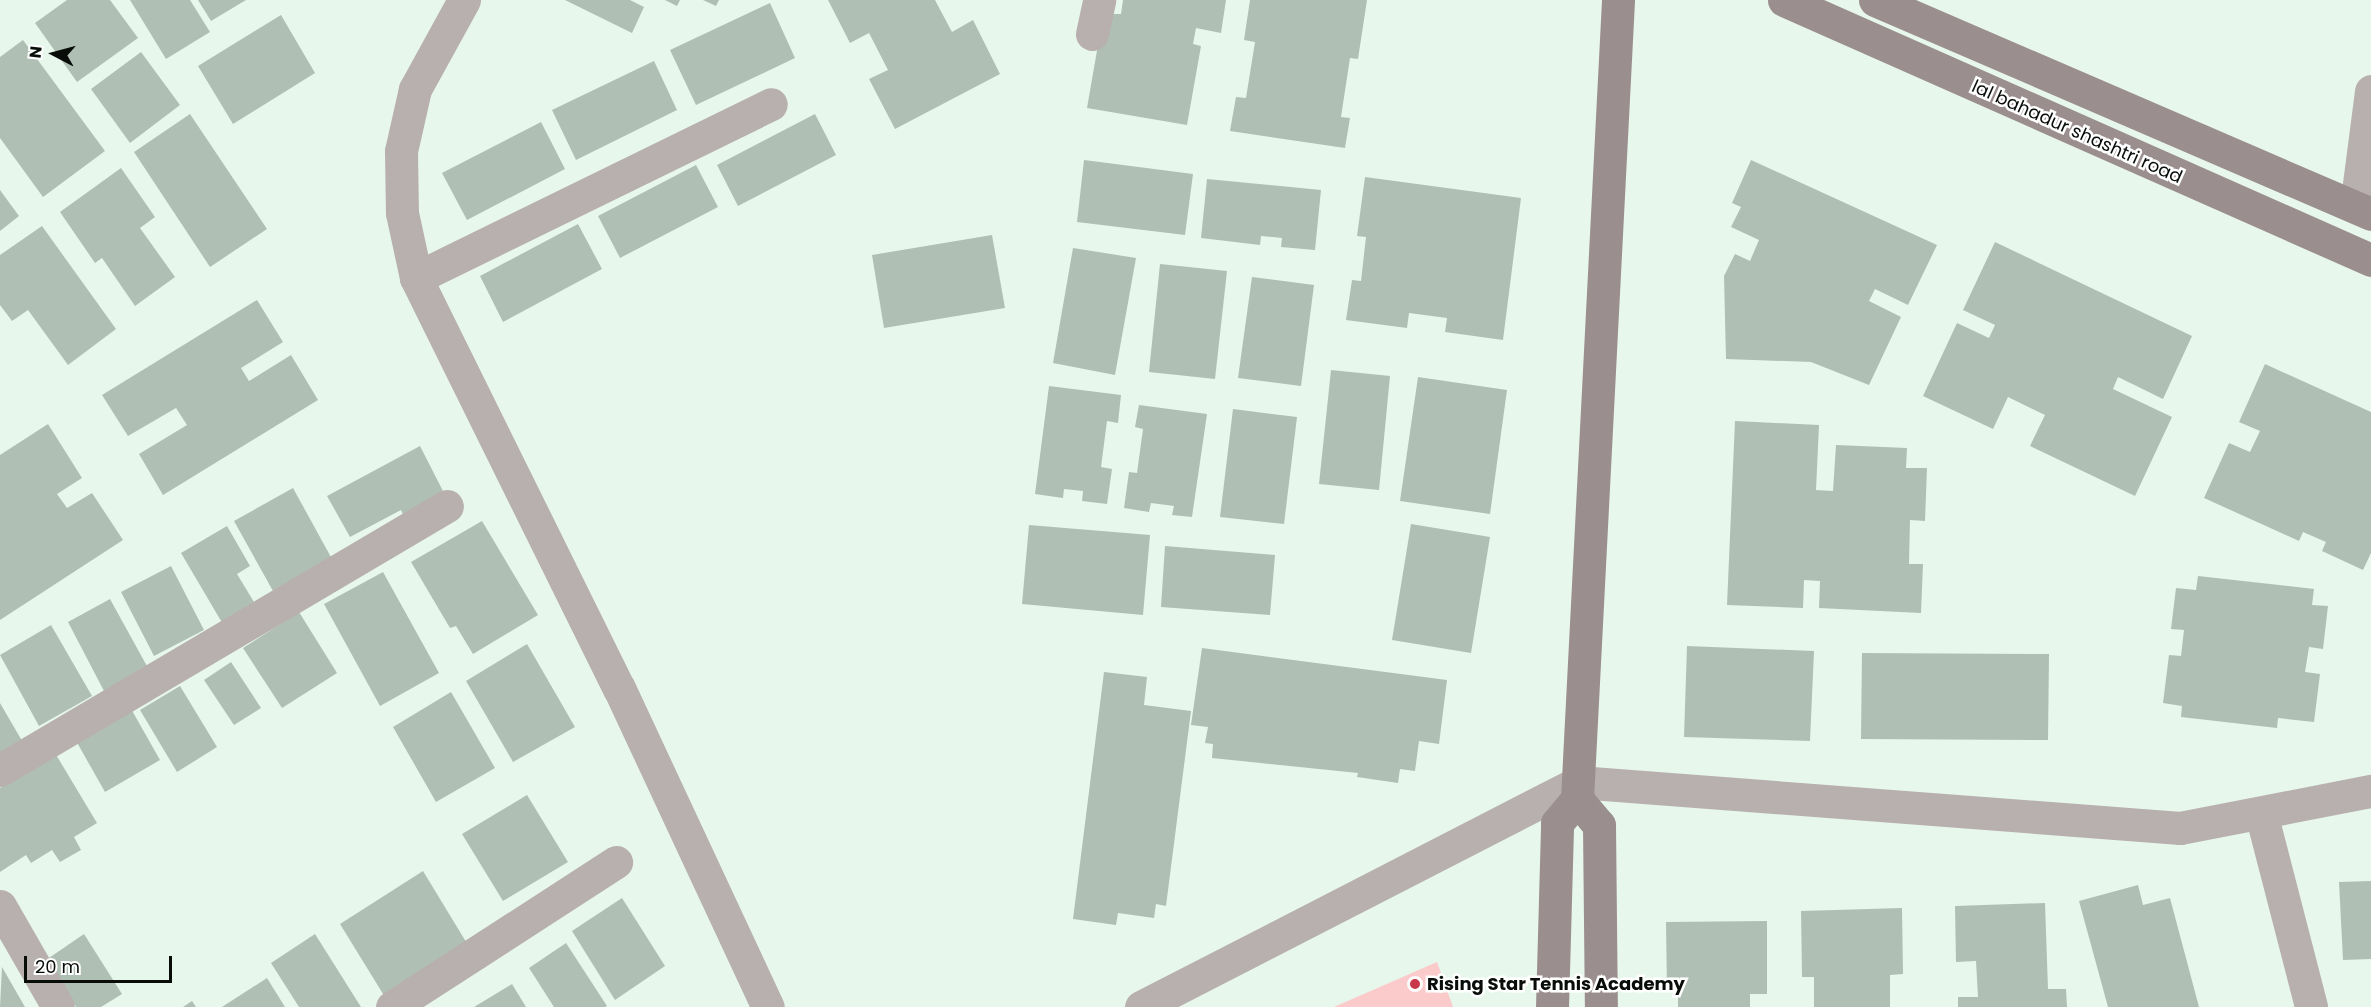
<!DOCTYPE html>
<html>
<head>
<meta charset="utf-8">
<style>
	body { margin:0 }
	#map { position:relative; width:2371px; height:1007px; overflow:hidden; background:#e7f7ec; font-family:Poppins,sans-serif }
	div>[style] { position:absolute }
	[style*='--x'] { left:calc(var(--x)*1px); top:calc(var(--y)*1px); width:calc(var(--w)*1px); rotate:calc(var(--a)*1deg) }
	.green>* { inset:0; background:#fbcaca }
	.building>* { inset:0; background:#b0bfb4 }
	.street>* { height:33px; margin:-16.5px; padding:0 16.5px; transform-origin:16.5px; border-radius:16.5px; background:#b8afaf }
	.secondary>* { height:33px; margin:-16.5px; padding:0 16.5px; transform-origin:16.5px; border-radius:16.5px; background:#9b8e8e }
	.dots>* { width:16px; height:16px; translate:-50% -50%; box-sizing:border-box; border:3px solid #fff; border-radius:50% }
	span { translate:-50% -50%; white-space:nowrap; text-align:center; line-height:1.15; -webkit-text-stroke:5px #fff; paint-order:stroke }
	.street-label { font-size:18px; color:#080d09 }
	.poi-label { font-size:18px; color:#080d09; font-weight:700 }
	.left { translate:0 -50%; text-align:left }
	.north { position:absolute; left:24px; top:24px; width:60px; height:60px; -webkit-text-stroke:4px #fff; paint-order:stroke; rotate:276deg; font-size:16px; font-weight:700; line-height:24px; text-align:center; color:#080d09 }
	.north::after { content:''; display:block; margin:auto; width:21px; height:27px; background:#080d09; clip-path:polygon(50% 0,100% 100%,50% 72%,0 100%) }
	.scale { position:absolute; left:24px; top:956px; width:148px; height:27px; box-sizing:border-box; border:3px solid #080d09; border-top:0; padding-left:8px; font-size:18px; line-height:21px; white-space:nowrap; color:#080d09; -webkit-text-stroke:4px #fff; paint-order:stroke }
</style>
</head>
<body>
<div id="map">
	<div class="green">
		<div style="clip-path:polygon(1437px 962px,1453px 1007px,1334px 1007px)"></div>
	</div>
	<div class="building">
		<div style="clip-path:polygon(67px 0,110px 0,138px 38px,77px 82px,35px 23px)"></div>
		<div style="clip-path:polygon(130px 0,190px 0,210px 32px,166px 59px)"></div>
		<div style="clip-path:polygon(198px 0,246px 0,211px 21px)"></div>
		<div style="clip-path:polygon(565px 0,630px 0,644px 7px,632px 33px)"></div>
		<div style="clip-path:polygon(665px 0,680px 0,677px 6px)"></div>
		<div style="clip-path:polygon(703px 0,719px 0,716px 6px)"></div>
		<div style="clip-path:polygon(828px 0,935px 0,952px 32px,973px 20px,1000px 74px,895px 129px,869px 79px,888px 70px,869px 33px,850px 43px)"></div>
		<div style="clip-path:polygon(1123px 0,1226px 0,1221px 33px,1196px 28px,1193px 44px,1201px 46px,1187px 125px,1087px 108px,1099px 39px,1107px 41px,1113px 14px,1121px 14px)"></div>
		<div style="clip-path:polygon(1250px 0,1367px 0,1358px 59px,1350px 58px,1341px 117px,1350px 118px,1345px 148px,1230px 131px,1236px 97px,1246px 98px,1255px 42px,1244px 40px)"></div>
		<div style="clip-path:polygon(770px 3px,795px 58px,696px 105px,670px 50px)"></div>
		<div style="clip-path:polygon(281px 15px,315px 73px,233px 124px,198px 66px)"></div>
		<div style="clip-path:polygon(23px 40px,105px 151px,43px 197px,0 138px,0 57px)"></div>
		<div style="clip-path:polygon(141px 52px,180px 105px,130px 143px,91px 89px)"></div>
		<div style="clip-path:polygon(654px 61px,677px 110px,576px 160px,552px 110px)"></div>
		<div style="clip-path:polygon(190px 114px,267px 229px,210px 267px,134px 152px)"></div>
		<div style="clip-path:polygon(815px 114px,836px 155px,738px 206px,717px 165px)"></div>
		<div style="clip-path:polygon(541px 122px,565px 169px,467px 220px,442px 173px)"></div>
		<div style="clip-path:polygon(1084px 160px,1193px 174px,1185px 235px,1077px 222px)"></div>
		<div style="clip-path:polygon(1751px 160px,1937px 245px,1908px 305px,1875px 289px,1869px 301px,1901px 317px,1869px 385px,1811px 362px,1726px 359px,1724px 276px,1735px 254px,1750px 261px,1759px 240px,1731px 227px,1741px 207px,1732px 203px)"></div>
		<div style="clip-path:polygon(696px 165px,718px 207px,620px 258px,598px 216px)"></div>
		<div style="clip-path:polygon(121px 168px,155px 217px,140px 228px,175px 277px,135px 306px,102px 258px,95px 263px,60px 212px)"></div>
		<div style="clip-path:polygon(1365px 177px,1521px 198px,1503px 340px,1445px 332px,1447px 318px,1409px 313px,1407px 328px,1346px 320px,1352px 280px,1361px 281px,1366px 237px,1357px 236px)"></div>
		<div style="clip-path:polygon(1207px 179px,1321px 190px,1315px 250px,1281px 247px,1282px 238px,1261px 236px,1260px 245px,1201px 238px)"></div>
		<div style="clip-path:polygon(0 190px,19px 216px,0 231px)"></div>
		<div style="clip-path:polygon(578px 224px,602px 269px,503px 322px,480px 276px)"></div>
		<div style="clip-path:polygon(42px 226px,116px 329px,68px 365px,28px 310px,12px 321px,0 305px,0 255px)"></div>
		<div style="clip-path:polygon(992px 235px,1005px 308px,884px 328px,872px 255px)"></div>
		<div style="clip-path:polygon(1995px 242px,2192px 336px,2163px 399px,2118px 377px,2113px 389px,2172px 417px,2135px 496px,2030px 446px,2045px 415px,2008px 397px,1993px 429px,1923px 396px,1957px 323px,1989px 338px,1995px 325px,1963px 310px)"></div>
		<div style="clip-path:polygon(1073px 248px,1136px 258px,1115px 375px,1053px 363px)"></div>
		<div style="clip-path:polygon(1160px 264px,1227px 271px,1215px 379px,1149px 372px)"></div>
		<div style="clip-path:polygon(1252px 277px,1314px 285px,1301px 386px,1238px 378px)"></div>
		<div style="clip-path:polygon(257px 300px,283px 342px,241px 368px,249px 381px,291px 355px,318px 400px,163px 495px,139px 454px,187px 425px,176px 408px,128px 436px,102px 395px)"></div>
		<div style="clip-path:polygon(2265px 364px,2371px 412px,2371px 553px,2363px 570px,2322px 551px,2326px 542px,2303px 532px,2299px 541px,2204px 498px,2229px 443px,2250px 452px,2260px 431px,2239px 422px)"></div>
		<div style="clip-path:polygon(1331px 370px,1390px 376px,1379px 490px,1319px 484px)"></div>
		<div style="clip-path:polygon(1418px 377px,1507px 390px,1490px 514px,1400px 501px)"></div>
		<div style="clip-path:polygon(1049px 386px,1121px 395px,1118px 423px,1107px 421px,1101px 467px,1112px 469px,1107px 504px,1082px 501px,1083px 491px,1064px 489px,1063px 498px,1035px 494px)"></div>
		<div style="clip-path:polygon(1139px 405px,1207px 414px,1192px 517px,1172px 515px,1174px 506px,1151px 503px,1149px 512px,1124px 508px,1129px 472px,1137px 473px,1143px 429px,1135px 427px)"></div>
		<div style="clip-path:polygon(1233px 409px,1297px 417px,1284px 524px,1220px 517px)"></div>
		<div style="clip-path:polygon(1735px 421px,1819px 425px,1816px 490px,1833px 491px,1836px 445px,1907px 448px,1906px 468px,1927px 468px,1925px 521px,1910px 520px,1909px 564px,1923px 564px,1921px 613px,1819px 608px,1820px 581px,1804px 580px,1803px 608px,1727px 605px)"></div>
		<div style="clip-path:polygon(48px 424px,82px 478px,57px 494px,67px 508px,92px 493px,123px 540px,0 620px,0 455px)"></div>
		<div style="clip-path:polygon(420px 446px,445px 495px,404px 517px,401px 510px,350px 537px,327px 496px)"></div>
		<div style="clip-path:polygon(293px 488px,332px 559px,273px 591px,234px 521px)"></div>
		<div style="clip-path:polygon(482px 521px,538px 615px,473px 654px,456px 626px,450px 628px,411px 562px)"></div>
		<div style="clip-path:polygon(1411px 524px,1490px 537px,1471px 653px,1392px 640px)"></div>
		<div style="clip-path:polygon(1029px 525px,1150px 535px,1143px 615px,1022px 604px)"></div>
		<div style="clip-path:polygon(227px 526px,250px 566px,237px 574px,257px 607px,224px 626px,181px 553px)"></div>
		<div style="clip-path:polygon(1165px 546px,1275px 555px,1270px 615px,1161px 607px)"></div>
		<div style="clip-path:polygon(171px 566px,204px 630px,154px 656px,121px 592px)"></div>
		<div style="clip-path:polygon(383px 572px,439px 673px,380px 706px,324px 604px)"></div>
		<div style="clip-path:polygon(2198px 576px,2314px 589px,2312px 605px,2328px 606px,2323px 649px,2309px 647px,2305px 672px,2320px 674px,2314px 722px,2278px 718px,2277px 728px,2181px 717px,2182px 706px,2163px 703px,2169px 655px,2181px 656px,2184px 630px,2171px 629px,2176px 588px,2196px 590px)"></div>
		<div style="clip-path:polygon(110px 599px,148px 668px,104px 691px,68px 622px)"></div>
		<div style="clip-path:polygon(299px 612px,337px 673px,282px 708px,243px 648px)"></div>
		<div style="clip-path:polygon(51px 625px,92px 696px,39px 726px,0 655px)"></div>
		<div style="clip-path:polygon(527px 644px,575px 727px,513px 762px,466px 681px)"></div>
		<div style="clip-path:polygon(1687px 646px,1814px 651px,1810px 741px,1684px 737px)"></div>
		<div style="clip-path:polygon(1202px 648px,1447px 680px,1439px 744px,1419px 741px,1415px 771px,1400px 769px,1398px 783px,1357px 777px,1358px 773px,1212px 758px,1213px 744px,1205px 743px,1208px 727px,1191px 725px)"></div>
		<div style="clip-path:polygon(1862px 653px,2049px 654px,2048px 740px,1861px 739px)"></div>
		<div style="clip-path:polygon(231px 662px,261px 708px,234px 725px,204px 680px)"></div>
		<div style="clip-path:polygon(1104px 672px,1147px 677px,1144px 705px,1191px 711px,1166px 906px,1156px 904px,1154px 918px,1118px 913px,1116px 925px,1073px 919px)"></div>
		<div style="clip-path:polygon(180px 686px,217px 747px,177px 772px,140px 710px)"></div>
		<div style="clip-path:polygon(451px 692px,495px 768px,436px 802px,393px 727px)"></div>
		<div style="clip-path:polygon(0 703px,25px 746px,0 761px)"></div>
		<div style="clip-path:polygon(130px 707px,160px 760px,105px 792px,75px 739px)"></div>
		<div style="clip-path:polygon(55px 753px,97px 823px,74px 837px,81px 850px,60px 862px,52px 850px,31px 863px,26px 855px,0 872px,0 788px)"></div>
		<div style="clip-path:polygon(527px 795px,568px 862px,503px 901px,462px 834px)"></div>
		<div style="clip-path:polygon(423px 871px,471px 950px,388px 1002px,340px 924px)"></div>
		<div style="clip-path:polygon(2371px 881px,2371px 959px,2343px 960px,2339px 882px)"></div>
		<div style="clip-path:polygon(2138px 885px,2143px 905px,2170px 898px,2199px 1007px,2108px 1007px,2079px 901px)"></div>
		<div style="clip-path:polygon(622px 898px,665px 966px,615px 1000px,572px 931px)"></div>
		<div style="clip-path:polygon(2045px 903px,2048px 989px,2066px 989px,2067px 1007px,1958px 1007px,1958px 997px,1978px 997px,1976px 961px,1956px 962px,1955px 906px)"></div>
		<div style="clip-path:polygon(1902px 908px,1903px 974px,1890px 975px,1890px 1007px,1814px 1007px,1814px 977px,1802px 977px,1801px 911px)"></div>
		<div style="clip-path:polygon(1767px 921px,1767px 994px,1750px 994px,1750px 1007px,1678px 1007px,1678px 992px,1667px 992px,1666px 922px)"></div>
		<div style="clip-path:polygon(84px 934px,122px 994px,101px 1007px,76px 1007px,46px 960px)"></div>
		<div style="clip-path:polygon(315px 934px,361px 1007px,299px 1007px,271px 963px)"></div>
		<div style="clip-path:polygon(566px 943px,607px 1006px,605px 1007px,554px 1007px,529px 968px)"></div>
		<div style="clip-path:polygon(2px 967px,25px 1007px,0 1007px)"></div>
		<div style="clip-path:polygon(267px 978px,285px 1007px,222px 1007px)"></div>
		<div style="clip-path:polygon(512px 984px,526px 1007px,474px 1007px)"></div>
		<div style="clip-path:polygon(192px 1001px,196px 1007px,183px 1007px)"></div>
	</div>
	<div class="street">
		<div style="--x:464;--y:0;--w:102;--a:118.8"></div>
		<div style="--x:415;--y:89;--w:64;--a:102.7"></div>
		<div style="--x:401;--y:151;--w:62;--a:89.1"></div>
		<div style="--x:402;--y:213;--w:66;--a:77.8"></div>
		<div style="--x:416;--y:278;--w:458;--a:63.7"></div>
		<div style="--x:619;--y:688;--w:352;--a:65"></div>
		<div style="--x:1092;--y:34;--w:35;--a:-78"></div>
		<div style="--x:2356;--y:207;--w:117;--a:-82.6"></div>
		<div style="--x:416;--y:278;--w:395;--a:-26.1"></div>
		<div style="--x:0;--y:770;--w:519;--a:-30.57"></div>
		<div style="--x:2261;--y:813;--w:200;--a:75.5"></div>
		<div style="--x:0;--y:906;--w:116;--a:60.1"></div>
		<div style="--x:392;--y:1007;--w:267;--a:-32.9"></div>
		<div style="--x:1141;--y:1007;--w:492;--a:-27.2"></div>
		<div style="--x:1578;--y:782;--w:604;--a:4.37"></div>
		<div style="--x:2180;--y:828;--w:195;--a:-11"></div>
	</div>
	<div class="secondary">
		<div style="--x:1784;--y:0;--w:642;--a:23.89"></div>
		<div style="--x:1875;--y:0;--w:540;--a:23.34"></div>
		<div style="--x:1577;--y:799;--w:34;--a:50"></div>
		<div style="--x:1599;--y:825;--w:182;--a:89.4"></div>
		<div style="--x:1552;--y:1007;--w:184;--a:-88.4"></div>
		<div style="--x:1557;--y:823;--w:31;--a:-50"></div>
		<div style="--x:1577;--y:799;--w:800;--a:-87.06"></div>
	</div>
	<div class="dots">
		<div style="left:1415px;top:984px;background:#c8384a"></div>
	</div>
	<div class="street-label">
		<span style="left:2077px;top:132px;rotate:24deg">lal bahadur shashtri road</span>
	</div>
	<div class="poi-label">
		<span class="left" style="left:1427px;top:984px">Rising Star Tennis Academy</span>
	</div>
	<div class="north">N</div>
	<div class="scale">20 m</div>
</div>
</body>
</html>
